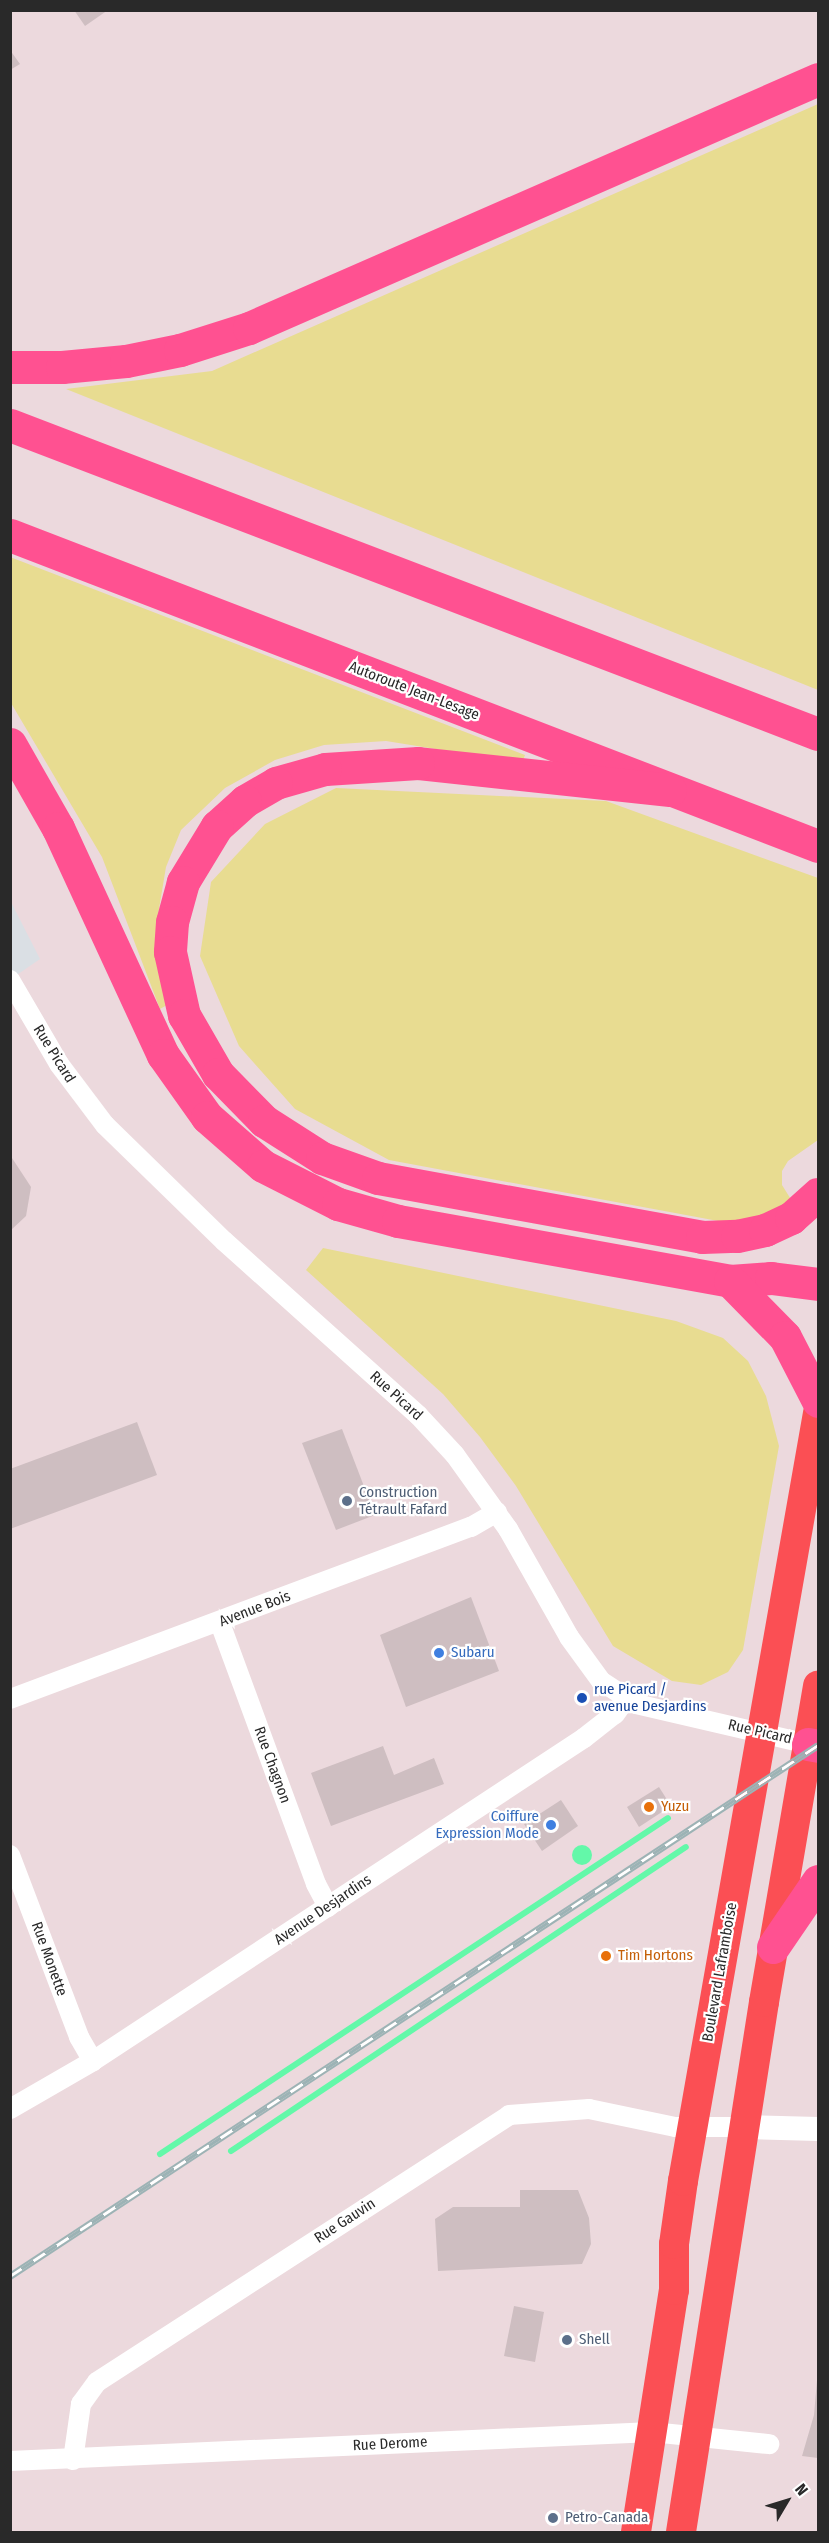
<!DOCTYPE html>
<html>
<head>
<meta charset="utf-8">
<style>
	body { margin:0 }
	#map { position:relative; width:829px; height:2543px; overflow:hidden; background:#ecd9dd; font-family:"Fira Sans Condensed",sans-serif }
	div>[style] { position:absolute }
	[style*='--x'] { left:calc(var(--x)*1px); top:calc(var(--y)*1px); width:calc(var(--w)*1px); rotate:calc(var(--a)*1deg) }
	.industrial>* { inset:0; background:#dadfe4 }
	.green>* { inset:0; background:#e8dc91 }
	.water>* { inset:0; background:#63f8a9 }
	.round { border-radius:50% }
	.stream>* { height:6px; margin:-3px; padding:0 3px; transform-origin:3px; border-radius:3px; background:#63f8a9 }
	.building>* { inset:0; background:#cebec1 }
	.minor>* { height:20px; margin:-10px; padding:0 10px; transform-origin:10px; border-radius:10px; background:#fff }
	.tertiary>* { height:24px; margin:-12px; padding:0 12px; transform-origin:12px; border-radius:12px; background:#fff }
	.primary>* { height:30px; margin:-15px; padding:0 15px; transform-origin:15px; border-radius:15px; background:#fb4f54 }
	.motorway>* { height:33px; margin:-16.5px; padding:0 16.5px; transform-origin:16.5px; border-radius:16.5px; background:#ff5191 }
	.rail>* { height:7px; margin-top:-3.5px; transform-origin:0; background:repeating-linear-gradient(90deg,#fff 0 14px,#9cb3b5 0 28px); box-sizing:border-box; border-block:2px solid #9cb3b5 }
	.dots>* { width:16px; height:16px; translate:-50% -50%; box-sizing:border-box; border:3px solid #fff; border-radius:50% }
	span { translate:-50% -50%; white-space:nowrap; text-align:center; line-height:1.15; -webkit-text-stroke:4.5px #fff; paint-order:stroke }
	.street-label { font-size:15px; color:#292929 }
	.service-label { font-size:15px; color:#4e5e75 }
	.left { translate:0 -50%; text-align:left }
	.shop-label { font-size:15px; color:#366cbe }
	.right { translate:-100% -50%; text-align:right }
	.transit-label { font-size:15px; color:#164399 }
	.food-label { font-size:15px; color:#c56008 }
	.frame { position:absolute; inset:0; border:12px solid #292929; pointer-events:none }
	.north { position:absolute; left:757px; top:2471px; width:60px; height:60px; -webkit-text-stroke:4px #fff; paint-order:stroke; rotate:52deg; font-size:16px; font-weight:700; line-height:24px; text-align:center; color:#292929 }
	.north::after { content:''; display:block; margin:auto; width:21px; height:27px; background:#292929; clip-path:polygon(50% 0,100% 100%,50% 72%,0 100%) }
</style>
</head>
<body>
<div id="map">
	<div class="industrial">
		<div style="clip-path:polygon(10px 900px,40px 959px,11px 979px,10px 979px)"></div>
	</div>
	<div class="green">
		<div style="clip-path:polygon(818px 104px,818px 690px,66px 389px,212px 371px)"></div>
		<div style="clip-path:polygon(10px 557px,525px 755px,522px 763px,386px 741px,324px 745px,275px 760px,225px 788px,181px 830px,166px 867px,156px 927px,167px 1005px,160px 1009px,102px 857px,11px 703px)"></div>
		<div style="clip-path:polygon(336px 788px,606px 801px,818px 878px,818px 1140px,788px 1161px,782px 1171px,782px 1185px,792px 1201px,764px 1217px,729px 1223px,389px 1160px,295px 1109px,239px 1046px,200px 956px,211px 882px,265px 824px)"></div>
		<div style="clip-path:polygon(323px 1248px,676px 1321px,723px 1338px,748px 1361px,766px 1396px,779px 1446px,743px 1650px,728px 1672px,701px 1685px,672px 1681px,613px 1646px,516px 1486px,480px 1437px,443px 1394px,306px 1270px)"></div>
	</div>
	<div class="water">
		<div class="round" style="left:572px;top:1845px;width:20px;height:20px"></div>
	</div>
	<div class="stream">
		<div style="--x:231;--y:2151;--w:547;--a:-33.75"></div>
		<div style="--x:160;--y:2154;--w:609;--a:-33.48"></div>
	</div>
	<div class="building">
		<div style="clip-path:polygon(74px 10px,108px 10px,85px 26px)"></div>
		<div style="clip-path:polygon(10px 50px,20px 64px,10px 70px)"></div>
		<div style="clip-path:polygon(10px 1155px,31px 1187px,26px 1216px,10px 1231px)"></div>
		<div style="clip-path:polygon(137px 1422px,157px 1475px,10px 1529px,10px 1469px)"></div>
		<div style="clip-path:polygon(342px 1429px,375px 1515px,336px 1530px,302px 1443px)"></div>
		<div style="clip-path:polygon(471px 1597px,499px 1671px,406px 1707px,380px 1635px)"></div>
		<div style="clip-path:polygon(383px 1746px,394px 1775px,434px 1758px,444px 1784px,331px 1826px,311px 1773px)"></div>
		<div style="clip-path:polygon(659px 1787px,671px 1806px,639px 1827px,627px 1807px)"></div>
		<div style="clip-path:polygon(561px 1800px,578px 1826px,542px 1851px,524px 1824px)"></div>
		<div style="clip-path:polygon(520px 2190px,578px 2190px,589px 2218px,591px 2244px,582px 2264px,438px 2271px,435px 2219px,453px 2207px,520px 2207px)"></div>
		<div style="clip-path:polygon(514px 2306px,544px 2312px,535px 2362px,504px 2356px)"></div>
		<div style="clip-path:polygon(817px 2380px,818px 2380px,818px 2458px,802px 2456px,814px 2415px)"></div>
	</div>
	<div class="minor">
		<div style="--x:10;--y:980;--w:97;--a:59.7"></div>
		<div style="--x:59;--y:1064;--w:76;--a:53"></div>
		<div style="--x:105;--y:1125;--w:166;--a:44.3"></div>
		<div style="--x:224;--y:1241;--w:261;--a:41.9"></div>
		<div style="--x:418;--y:1415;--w:54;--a:47.2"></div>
		<div style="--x:455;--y:1455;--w:91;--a:54.4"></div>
		<div style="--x:508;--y:1529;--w:124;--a:60.5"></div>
		<div style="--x:569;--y:1637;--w:54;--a:54"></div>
		<div style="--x:601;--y:1681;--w:42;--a:33.3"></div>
		<div style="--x:636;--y:1704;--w:177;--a:13.1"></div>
		<div style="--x:220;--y:1623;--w:278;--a:69.8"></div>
		<div style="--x:316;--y:1884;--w:26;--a:62"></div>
		<div style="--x:10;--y:1699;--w:492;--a:-20.5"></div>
		<div style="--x:471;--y:1527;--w:30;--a:-30"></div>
		<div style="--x:10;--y:1855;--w:195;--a:69.2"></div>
		<div style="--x:79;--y:2037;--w:28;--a:60"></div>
		<div style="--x:10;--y:2109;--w:96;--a:-30"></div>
		<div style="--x:93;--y:2061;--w:588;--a:-33.34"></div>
		<div style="--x:584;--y:1738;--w:39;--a:-38"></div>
		<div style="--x:615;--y:1714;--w:17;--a:-54"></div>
		<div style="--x:73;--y:2460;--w:57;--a:-81.9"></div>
		<div style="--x:81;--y:2404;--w:27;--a:-54"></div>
		<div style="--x:97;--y:2382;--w:491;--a:-32.9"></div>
		<div style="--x:509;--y:2115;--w:80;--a:-4.3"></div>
		<div style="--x:589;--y:2109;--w:88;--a:11.8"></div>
		<div style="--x:675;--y:2127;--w:70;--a:0"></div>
		<div style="--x:10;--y:2461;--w:643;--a:-2.59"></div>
		<div style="--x:652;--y:2432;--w:118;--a:5.9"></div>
	</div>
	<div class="tertiary">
		<div style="--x:745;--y:2127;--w:73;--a:1.6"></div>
	</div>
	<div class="primary">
		<div style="--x:636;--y:2532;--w:245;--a:-81.1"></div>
		<div style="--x:674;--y:2290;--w:46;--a:-90"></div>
		<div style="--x:674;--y:2244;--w:64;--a:-81.9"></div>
		<div style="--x:683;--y:2181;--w:780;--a:-80.03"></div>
		<div style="--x:681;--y:2532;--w:536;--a:-81.1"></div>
		<div style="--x:764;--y:2002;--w:321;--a:-80.3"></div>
	</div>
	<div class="motorway">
		<div style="--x:10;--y:367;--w:52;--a:0"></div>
		<div style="--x:62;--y:367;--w:64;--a:-5.4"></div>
		<div style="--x:126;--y:361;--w:55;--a:-11.5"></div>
		<div style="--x:180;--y:350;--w:72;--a:-17.7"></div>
		<div style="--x:249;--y:328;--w:621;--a:-23.63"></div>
		<div style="--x:10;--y:425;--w:865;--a:20.93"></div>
		<div style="--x:10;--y:535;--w:866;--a:21.05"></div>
		<div style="--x:10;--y:744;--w:97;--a:60.3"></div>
		<div style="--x:58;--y:828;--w:250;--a:65.2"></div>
		<div style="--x:163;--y:1055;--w:76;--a:54.6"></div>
		<div style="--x:207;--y:1117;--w:74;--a:41.2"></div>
		<div style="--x:263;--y:1166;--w:84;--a:26.9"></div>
		<div style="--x:338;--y:1204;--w:62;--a:15.8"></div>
		<div style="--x:398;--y:1221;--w:337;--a:10.2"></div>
		<div style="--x:730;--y:1281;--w:41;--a:-4.2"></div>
		<div style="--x:771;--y:1278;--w:47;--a:7.3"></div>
		<div style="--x:670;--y:790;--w:253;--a:-173.9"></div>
		<div style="--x:418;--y:763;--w:93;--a:176.3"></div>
		<div style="--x:325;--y:769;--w:51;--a:164.1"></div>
		<div style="--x:276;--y:783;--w:36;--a:150"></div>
		<div style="--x:245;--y:801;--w:38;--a:138"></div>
		<div style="--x:217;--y:826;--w:66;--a:121.3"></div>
		<div style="--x:183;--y:882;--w:41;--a:105.4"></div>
		<div style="--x:172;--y:922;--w:30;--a:94"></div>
		<div style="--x:170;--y:952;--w:65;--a:77.5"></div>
		<div style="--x:184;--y:1015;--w:68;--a:60"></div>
		<div style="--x:218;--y:1074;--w:66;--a:45.6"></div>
		<div style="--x:264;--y:1121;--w:69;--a:32.5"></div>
		<div style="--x:322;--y:1158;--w:59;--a:19.7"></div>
		<div style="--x:378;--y:1178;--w:329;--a:10.3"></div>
		<div style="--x:702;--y:1237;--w:35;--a:-2"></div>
		<div style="--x:737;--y:1236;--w:29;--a:-12"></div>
		<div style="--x:765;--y:1230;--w:29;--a:-25"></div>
		<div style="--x:791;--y:1218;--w:36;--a:-42"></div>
		<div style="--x:730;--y:1281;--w:78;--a:45.5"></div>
		<div style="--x:785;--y:1337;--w:72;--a:62.7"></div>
		<div style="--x:808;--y:1744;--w:10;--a:11"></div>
		<div style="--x:773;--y:1947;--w:80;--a:-55.7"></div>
	</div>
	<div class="rail">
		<div style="--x:10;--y:2276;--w:967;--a:-33.31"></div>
	</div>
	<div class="dots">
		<div style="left:347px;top:1501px;background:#5c6f8a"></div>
		<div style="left:439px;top:1653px;background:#3f7fe0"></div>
		<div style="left:582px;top:1698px;background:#1a4fb4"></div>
		<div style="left:649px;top:1807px;background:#e8710a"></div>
		<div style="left:551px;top:1825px;background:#3f7fe0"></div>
		<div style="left:606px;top:1956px;background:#e8710a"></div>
		<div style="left:567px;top:2340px;background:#5c6f8a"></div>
		<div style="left:553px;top:2518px;background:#5c6f8a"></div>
	</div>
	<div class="street-label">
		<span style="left:414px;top:691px;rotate:21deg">Autoroute Jean-Lesage</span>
		<span style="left:54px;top:1054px;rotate:58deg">Rue Picard</span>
		<span style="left:396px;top:1396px;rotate:42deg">Rue Picard</span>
		<span style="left:255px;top:1609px;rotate:-21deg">Avenue Bois</span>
		<span style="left:760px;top:1732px;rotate:13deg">Rue Picard</span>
		<span style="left:272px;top:1765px;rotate:70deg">Rue Chagnon</span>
		<span style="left:323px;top:1910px;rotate:-34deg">Avenue Desjardins</span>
		<span style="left:49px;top:1959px;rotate:70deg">Rue Monette</span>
		<span style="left:720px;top:1972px;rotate:-80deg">Boulevard Laframboise</span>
		<span style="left:345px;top:2221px;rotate:-33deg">Rue Gauvin</span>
		<span style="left:390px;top:2444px;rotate:-3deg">Rue Derome</span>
	</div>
	<div class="service-label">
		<span class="left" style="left:359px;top:1501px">Construction<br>Tétrault Fafard</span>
		<span class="left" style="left:579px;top:2340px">Shell</span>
		<span class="left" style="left:565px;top:2518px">Petro-Canada</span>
	</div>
	<div class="shop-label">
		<span class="left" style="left:451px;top:1653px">Subaru</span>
		<span class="right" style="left:539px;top:1825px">Coiffure<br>Expression Mode</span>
	</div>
	<div class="transit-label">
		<span class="left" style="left:594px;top:1698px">rue Picard /<br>avenue Desjardins</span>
	</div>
	<div class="food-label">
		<span class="left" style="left:661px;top:1807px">Yuzu</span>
		<span class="left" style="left:618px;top:1956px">Tim Hortons</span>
	</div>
	<div class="frame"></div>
	<div class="north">N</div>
</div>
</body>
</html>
